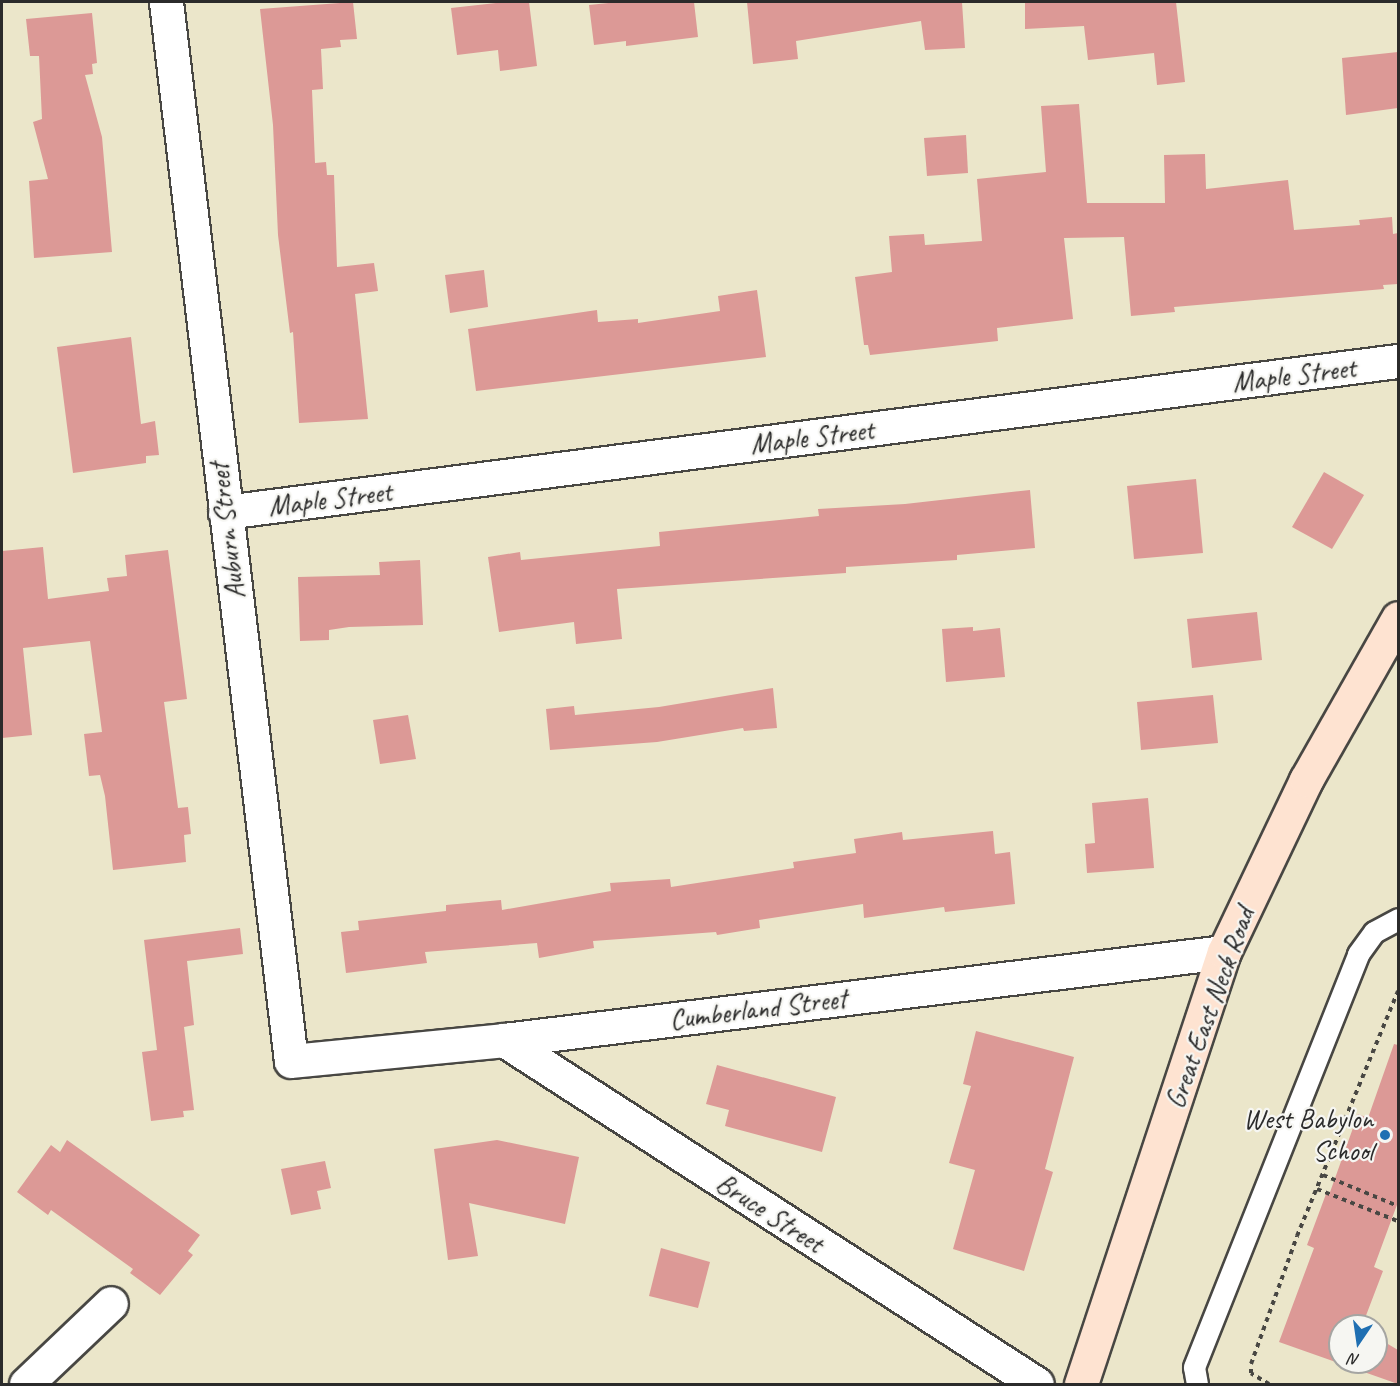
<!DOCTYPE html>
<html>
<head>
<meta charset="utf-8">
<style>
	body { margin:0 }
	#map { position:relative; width:1400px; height:1386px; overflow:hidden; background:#ebe6ca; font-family:Caveat,sans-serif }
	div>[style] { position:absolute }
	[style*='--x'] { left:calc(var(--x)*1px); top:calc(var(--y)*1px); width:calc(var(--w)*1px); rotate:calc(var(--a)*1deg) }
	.building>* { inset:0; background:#dc9996 }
	.path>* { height:4px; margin-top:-2px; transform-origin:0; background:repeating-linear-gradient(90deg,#484743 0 4.5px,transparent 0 9px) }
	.roads { filter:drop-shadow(2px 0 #484743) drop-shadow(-2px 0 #484743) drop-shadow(0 2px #484743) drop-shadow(0 -2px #484743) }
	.service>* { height:21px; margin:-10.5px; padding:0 10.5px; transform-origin:10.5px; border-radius:10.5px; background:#fff }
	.minor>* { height:33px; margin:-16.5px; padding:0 16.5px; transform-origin:16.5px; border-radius:16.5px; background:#fff }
	.secondary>* { height:33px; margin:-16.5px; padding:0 16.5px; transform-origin:16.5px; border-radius:16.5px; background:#fee3d1 }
	.dots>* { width:16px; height:16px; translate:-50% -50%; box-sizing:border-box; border:3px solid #f6f6f2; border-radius:50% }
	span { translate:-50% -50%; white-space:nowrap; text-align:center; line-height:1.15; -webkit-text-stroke:4.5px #f6f6f2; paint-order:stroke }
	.street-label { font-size:28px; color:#2b2b2b }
	.poi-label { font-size:28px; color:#2b2b2b }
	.right { translate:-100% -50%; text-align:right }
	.frame { position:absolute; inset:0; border:3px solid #2b2b2b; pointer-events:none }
	.north { position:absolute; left:1328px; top:1314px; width:60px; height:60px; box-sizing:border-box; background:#f6f6f2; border:2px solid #a5a5a2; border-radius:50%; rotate:193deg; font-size:16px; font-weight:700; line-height:24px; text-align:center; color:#2b2b2b }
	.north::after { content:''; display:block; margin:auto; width:21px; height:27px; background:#1f6fb2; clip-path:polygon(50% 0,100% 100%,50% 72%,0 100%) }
</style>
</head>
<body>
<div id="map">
	<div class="building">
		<div style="clip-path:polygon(353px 2px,357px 39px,340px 40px,341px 47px,321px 49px,323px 89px,312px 90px,315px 163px,326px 162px,327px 175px,334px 175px,337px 267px,374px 263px,378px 291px,355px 294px,368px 419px,299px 423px,293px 332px,290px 333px,278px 235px,273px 125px,260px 9px)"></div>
		<div style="clip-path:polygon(505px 2px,529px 2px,537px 66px,500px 71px,498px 50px,457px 55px,451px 8px)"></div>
		<div style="clip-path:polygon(618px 2px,694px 2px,698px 37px,626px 46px,626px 41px,594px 45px,589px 5px)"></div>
		<div style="clip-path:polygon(747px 2px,962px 2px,965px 48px,925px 50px,921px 21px,796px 41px,798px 59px,753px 64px)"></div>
		<div style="clip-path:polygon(1025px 2px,1176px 2px,1185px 82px,1157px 85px,1154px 53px,1088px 60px,1084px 26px,1025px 29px)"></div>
		<div style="clip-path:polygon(92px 13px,97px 63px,92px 64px,93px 74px,85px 75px,102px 137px,112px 252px,34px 258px,29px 181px,48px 179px,33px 122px,42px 119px,39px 56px,30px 56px,26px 19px)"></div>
		<div style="clip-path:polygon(1398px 52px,1398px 108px,1346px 115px,1342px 58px)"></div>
		<div style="clip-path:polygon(1079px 104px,1087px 203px,1165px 203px,1164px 155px,1205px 154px,1206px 189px,1288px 180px,1294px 230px,1360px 225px,1359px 220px,1392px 217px,1393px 234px,1398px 233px,1398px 284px,1383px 285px,1384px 289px,1174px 307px,1175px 312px,1131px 316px,1124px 237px,1064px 238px,1073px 319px,997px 328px,998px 341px,870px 355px,868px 345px,864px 345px,855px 277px,892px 272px,889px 236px,924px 234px,925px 245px,982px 241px,977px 179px,1046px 172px,1041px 106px)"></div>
		<div style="clip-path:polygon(966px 135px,968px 173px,927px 176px,924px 138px)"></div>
		<div style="clip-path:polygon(484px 270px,488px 307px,450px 313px,445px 275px)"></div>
		<div style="clip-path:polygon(757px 290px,766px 357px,476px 391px,468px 329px,597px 310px,598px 322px,638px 319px,638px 323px,720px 311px,718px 296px)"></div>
		<div style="clip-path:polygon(131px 337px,141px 424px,155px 421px,159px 455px,146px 456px,146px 463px,73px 473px,57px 347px)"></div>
		<div style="clip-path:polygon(1324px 472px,1364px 495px,1332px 549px,1292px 527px)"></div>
		<div style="clip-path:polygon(1196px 479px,1203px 553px,1134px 559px,1127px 486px)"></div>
		<div style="clip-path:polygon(1030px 490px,1035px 548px,957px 555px,957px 560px,846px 567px,846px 573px,617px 589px,622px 639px,576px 644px,574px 622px,499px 632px,488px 557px,520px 552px,521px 560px,660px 546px,659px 532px,819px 516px,818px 509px,905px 504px)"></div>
		<div style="clip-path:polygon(43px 547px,48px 599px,109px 591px,107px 578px,127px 576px,125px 555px,168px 550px,187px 699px,164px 702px,178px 808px,188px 807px,191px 834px,184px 835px,186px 862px,113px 870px,105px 796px,100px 775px,89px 776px,84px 734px,102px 732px,90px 641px,23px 648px,32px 735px,2px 738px,2px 551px)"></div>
		<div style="clip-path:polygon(420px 560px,423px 625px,349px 627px,329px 630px,329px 640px,300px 641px,298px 577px,380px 575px,379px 562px)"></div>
		<div style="clip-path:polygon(1257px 612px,1262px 660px,1192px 668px,1187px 619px)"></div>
		<div style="clip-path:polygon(973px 627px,973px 631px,1000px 628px,1005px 677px,946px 682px,942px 629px)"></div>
		<div style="clip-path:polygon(773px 688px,777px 728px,744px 731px,743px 728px,657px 742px,550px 750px,546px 709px,574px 706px,575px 715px,659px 707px)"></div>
		<div style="clip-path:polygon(1213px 695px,1218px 743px,1141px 750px,1137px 702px)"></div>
		<div style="clip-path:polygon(408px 715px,416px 759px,380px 764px,373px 720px)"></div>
		<div style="clip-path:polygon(1148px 798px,1154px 868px,1087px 873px,1085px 844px,1095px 843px,1092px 803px)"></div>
		<div style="clip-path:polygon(993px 831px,995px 854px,1010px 852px,1015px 904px,945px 912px,944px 907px,864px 918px,863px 904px,759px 920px,760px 928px,717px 935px,716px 932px,593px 941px,594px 948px,539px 958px,537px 943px,425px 952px,427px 963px,346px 973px,341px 932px,359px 930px,358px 921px,446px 911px,446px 905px,501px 900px,502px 910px,611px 891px,610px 883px,670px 879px,671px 887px,794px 868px,793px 862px,856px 853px,854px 839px,902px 832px,903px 840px)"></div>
		<div style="clip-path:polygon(240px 928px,243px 954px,187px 961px,194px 1025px,184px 1027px,194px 1110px,183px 1111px,184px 1117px,151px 1121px,142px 1052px,157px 1050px,144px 940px)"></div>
		<div style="clip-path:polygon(976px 1031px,1074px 1057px,1045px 1169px,1053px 1172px,1024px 1271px,953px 1249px,975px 1170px,949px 1163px,971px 1086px,963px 1084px)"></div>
		<div style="clip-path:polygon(1394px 1044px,1398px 1045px,1398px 1202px,1374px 1267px,1383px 1271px,1362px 1326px,1340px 1326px,1340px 1362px,1376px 1362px,1376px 1337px,1398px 1350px,1398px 1384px,1279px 1342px,1314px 1248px,1307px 1245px,1326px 1194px,1329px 1195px,1358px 1114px,1368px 1118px)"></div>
		<div style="clip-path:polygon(717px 1065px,836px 1097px,822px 1152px,725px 1126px,729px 1110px,706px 1104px)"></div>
		<div style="clip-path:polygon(67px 1140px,200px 1235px,188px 1251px,193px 1255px,160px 1295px,130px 1273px,133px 1269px,51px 1210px,48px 1215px,17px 1192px,51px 1145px,60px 1152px)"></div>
		<div style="clip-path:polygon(497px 1140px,579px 1157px,565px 1224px,469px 1203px,478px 1256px,448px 1260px,434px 1149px)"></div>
		<div style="clip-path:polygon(325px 1161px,331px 1188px,317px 1191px,321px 1209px,291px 1215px,281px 1169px)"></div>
		<div style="clip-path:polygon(661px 1248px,710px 1262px,698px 1308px,649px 1296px)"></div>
	</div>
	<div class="path">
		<div style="--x:1323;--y:1175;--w:81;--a:22.5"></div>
		<div style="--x:1317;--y:1189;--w:87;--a:21.6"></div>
		<div style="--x:1269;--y:1384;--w:21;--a:-149"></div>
		<div style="--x:1251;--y:1373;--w:9;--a:-90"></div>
		<div style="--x:1251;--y:1364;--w:136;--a:-70.2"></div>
		<div style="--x:1297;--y:1236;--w:265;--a:-67.6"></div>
	</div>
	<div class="roads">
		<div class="service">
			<div style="--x:1197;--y:1384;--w:17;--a:-100"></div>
			<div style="--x:1194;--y:1367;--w:444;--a:-68.3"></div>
			<div style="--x:1358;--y:954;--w:27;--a:-54"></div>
			<div style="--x:1374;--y:932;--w:27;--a:-28"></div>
		</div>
		<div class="minor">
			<div style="--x:166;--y:2;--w:1066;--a:83.27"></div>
			<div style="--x:291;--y:1061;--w:214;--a:-5.6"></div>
			<div style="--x:504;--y:1040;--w:725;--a:-6.97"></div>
			<div style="--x:225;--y:512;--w:1183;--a:-7.34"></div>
			<div style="--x:504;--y:1040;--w:634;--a:32.84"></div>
			<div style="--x:26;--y:1384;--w:117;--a:-43.6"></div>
		</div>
		<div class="secondary">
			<div style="--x:1081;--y:1384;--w:455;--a:-71.7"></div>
			<div style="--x:1224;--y:952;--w:191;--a:-64.5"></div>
			<div style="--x:1306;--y:780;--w:186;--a:-60.4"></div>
		</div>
	</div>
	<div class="dots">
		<div style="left:1385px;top:1135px;background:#1f6fb2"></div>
	</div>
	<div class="street-label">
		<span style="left:1294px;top:375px;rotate:-7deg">Maple Street</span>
		<span style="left:812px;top:437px;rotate:-7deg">Maple Street</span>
		<span style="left:330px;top:499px;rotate:-7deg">Maple Street</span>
		<span style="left:227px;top:531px;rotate:-97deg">Auburn Street</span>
		<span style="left:1210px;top:1008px;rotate:-70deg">Great East Neck Road</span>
		<span style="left:758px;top:1009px;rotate:-7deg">Cumberland Street</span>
		<span style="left:770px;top:1213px;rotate:33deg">Bruce Street</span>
	</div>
	<div class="poi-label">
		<span class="right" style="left:1373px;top:1135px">West Babylon<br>School</span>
	</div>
	<div class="frame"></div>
	<div class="north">N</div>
</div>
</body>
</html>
